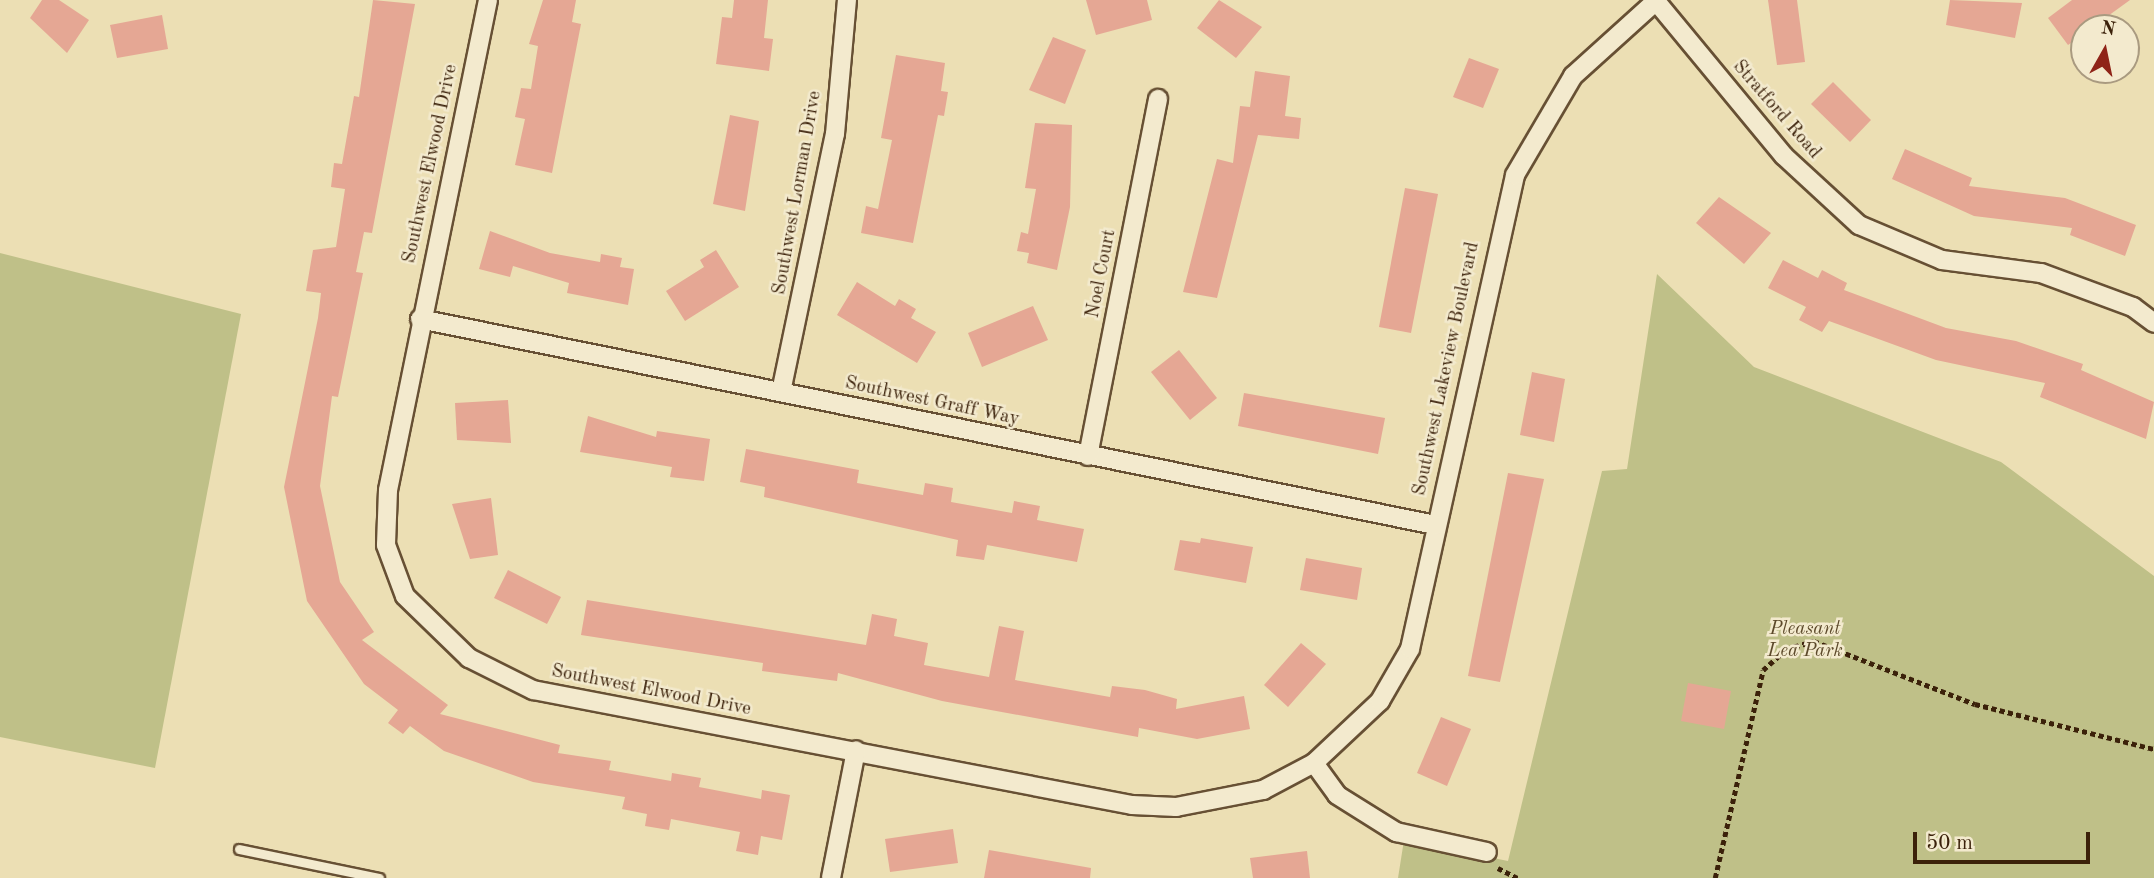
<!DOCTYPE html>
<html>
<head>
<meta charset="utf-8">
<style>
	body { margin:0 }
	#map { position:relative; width:2154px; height:878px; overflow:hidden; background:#ecdfb4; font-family:"Old Standard TT",serif }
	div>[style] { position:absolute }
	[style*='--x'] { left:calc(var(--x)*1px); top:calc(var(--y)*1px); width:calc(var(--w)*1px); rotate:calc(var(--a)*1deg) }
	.green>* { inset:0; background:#bfc088 }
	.building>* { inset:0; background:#e5a794 }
	.path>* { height:4.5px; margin-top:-2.25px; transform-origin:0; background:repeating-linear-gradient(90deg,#3b210a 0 5px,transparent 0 8.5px) }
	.roads { filter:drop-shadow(2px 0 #675034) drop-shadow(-2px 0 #675034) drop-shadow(0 2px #675034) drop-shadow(0 -2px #675034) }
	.service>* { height:9px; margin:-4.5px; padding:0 4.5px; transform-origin:4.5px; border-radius:4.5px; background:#f3eace }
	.minor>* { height:18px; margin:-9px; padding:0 9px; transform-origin:9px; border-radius:9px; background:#f3eace }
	span { translate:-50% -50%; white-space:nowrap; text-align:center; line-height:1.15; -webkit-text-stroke:5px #f3eace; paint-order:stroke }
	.street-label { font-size:19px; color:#3b210a }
	.park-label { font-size:19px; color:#5c492a; font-style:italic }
	.north { position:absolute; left:2070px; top:14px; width:70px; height:70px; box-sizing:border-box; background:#f3eace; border:2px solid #a99a80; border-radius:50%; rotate:9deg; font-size:19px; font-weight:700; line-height:28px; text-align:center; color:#3b210a }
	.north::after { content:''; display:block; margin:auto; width:24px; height:32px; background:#8f2418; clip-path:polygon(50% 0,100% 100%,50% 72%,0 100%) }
	.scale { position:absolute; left:1913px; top:832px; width:177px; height:32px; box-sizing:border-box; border:4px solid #3b210a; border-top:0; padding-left:9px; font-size:21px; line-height:24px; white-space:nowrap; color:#3b210a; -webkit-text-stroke:5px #f3eace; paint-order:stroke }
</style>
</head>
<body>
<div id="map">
	<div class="green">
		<div style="clip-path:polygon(0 253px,241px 314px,155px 768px,0 737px)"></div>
		<div style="clip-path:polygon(1657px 274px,1754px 367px,2001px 462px,2154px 576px,2154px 878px,1398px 878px,1404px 840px,1508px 861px,1602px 471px,1627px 469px)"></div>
	</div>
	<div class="building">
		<div style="clip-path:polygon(42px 0,59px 0,89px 20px,67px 53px,30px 18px)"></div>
		<div style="clip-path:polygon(373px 0,415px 4px,372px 233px,364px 232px,356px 272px,363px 273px,338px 397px,332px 396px,320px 486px,340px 582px,374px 632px,362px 640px,448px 705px,440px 714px,560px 745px,558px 753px,611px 761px,609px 770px,671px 781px,672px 773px,701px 778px,699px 787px,761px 799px,762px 790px,790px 795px,782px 840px,761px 836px,758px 855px,736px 851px,740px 832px,671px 819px,669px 830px,645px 826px,647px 814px,622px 809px,625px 797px,533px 782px,444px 751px,410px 726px,403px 734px,388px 723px,398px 710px,364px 684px,307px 601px,284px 487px,318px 318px,321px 293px,306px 291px,313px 250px,336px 247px,345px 189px,331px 187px,334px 163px,342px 164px,354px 96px,359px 97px)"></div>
		<div style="clip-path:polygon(543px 0,576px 0,572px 22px,581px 24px,552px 173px,515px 165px,525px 119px,515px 117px,521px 88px,531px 89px,538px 46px,529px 44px)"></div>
		<div style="clip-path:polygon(734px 0,768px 0,764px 38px,773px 39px,769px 71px,716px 64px,722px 17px,732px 18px)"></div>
		<div style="clip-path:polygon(1086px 0,1147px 0,1152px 20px,1096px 35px)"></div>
		<div style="clip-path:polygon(1219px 0,1262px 27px,1236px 58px,1197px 28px)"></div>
		<div style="clip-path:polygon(1768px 0,1797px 0,1805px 62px,1777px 65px)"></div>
		<div style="clip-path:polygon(1950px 0,2022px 3px,2015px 38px,1946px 25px)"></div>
		<div style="clip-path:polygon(2072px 0,2130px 0,2068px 45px,2048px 18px)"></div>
		<div style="clip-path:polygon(162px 15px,168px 49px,117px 58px,110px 25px)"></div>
		<div style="clip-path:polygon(1053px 37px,1086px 50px,1065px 104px,1029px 90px)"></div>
		<div style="clip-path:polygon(896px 55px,945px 63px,941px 91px,948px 92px,944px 116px,938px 115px,913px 243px,861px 233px,866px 206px,878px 209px,892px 140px,881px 138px)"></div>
		<div style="clip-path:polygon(1469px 58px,1499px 69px,1483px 108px,1453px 97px)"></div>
		<div style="clip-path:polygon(1255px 71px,1290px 76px,1285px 116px,1301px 118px,1299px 139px,1258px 135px,1217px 298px,1183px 292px,1217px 159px,1233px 163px,1240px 106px,1250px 107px)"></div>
		<div style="clip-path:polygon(1833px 82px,1871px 120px,1850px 142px,1811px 104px)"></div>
		<div style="clip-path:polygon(730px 115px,759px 121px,745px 211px,713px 204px)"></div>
		<div style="clip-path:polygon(1035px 123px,1072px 125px,1070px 207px,1057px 270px,1027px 263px,1029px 253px,1017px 251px,1021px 232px,1028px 234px,1036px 189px,1025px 188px)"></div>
		<div style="clip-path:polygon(1905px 149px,1972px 178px,1969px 186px,2065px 198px,2136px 225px,2125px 256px,2070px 235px,2072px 228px,1974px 216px,1892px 179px)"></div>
		<div style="clip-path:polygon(1405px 188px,1438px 194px,1411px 333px,1379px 327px)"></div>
		<div style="clip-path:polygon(1719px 197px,1771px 233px,1744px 264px,1696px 223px)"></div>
		<div style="clip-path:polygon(490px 231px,550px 253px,600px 262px,601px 254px,622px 258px,620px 267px,634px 269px,628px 305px,567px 293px,569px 283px,513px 266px,510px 277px,479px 269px)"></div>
		<div style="clip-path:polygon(716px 250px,739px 287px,685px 321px,666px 291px,704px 267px,700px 260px)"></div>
		<div style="clip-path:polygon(1783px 260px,1818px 278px,1822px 270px,1847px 283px,1844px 290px,1946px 328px,2016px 341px,2083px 364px,2081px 370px,2154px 402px,2146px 439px,2040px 397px,2045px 383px,1936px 360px,1829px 321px,1822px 332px,1799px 320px,1806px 307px,1768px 288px)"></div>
		<div style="clip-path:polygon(857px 282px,895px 306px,899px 299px,916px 309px,911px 318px,936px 332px,917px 363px,837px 315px)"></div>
		<div style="clip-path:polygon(1033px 306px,1048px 340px,982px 367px,968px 333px)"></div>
		<div style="clip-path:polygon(1179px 350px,1217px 398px,1190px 420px,1151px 372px)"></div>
		<div style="clip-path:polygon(1532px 372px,1565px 379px,1554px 442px,1520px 435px)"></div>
		<div style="clip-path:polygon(1244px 393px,1385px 418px,1378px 454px,1238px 426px)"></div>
		<div style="clip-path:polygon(508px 400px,511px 443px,457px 440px,455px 403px)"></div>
		<div style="clip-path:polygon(588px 416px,656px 437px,657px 431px,710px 439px,704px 481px,670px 477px,672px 467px,580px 452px)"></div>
		<div style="clip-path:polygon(746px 449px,859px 470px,857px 483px,923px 495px,925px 483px,953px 488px,951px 502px,1012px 513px,1014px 501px,1040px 506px,1037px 520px,1084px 529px,1077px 562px,987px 545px,984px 560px,956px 556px,958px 540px,764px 497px,765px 487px,740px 482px)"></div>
		<div style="clip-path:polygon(1508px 473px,1544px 479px,1500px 682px,1468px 676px)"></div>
		<div style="clip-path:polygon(491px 498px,498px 555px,470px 559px,452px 504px)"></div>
		<div style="clip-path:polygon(1201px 538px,1253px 547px,1246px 583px,1174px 570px,1180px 540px,1200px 543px)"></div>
		<div style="clip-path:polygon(1306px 558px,1362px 568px,1357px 600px,1300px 590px)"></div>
		<div style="clip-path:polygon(508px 570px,561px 597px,547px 624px,494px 598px)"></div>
		<div style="clip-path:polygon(587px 600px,866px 645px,872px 614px,897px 619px,894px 636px,928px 643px,924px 665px,989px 677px,999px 626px,1024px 631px,1015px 680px,1110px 697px,1112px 686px,1145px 690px,1177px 699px,1176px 709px,1244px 696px,1250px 729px,1197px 739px,1139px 728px,1138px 737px,942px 701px,838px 673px,837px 681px,762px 671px,763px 663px,581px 635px)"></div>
		<div style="clip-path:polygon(1301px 643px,1326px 664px,1288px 707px,1264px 685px)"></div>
		<div style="clip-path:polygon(1688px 683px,1731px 691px,1724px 729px,1681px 721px)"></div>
		<div style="clip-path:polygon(1441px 717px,1471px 729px,1447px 786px,1417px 773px)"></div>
		<div style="clip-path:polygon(953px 829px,958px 863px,890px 872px,885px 839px)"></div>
		<div style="clip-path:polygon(989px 850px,1091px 868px,1090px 878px,984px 878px)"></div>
		<div style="clip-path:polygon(1307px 851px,1310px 878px,1253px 878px,1250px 858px)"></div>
	</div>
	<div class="path">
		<div style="--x:1498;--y:868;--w:22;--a:27"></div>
		<div style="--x:1715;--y:878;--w:213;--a:-77"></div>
		<div style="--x:1763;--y:670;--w:31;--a:-42"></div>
		<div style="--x:1786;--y:649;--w:29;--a:-16"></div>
		<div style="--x:1814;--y:641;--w:173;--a:21.4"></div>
		<div style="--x:1975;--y:704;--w:185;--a:14.1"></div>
	</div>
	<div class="roads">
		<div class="service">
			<div style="--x:239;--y:849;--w:143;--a:11.7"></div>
		</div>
		<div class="minor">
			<div style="--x:488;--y:0;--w:500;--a:101.53"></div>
			<div style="--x:388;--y:490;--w:55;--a:92.1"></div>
			<div style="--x:386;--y:545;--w:54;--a:69.6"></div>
			<div style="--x:405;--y:596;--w:89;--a:44.1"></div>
			<div style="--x:469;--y:658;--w:72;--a:26.6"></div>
			<div style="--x:533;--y:690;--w:610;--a:10.87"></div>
			<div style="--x:1132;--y:805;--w:44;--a:2.6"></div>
			<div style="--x:1176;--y:807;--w:89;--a:-11.1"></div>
			<div style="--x:1263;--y:790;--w:58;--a:-27.9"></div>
			<div style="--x:1314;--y:763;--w:91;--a:-43.2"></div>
			<div style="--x:1380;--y:701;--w:60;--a:-60"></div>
			<div style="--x:1410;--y:649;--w:485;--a:-77.5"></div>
			<div style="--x:1515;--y:175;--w:115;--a:-59.6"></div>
			<div style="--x:1573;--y:76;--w:113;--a:-42.1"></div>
			<div style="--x:1655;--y:0;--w:202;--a:50.4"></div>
			<div style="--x:1784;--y:156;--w:102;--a:42.6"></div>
			<div style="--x:1859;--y:225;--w:90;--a:22.9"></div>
			<div style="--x:1942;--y:260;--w:100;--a:7.5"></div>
			<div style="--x:2041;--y:273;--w:98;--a:20.3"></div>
			<div style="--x:2133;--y:307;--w:26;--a:37"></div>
			<div style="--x:420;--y:319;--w:1036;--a:11.47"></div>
			<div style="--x:781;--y:392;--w:264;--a:-78.2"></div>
			<div style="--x:835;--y:134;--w:135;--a:-84.9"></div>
			<div style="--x:1088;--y:456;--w:364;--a:-78.9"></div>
			<div style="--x:1314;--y:763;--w:39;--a:54"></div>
			<div style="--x:1337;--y:795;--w:70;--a:32.1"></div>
			<div style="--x:1396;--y:832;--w:93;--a:12.4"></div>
			<div style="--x:831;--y:878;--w:130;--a:-78.9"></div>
		</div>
	</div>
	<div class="street-label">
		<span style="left:1776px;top:110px;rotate:49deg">Stratford Road</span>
		<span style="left:431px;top:164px;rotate:-78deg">Southwest Elwood Drive</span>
		<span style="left:798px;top:193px;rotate:-80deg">Southwest Lorman Drive</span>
		<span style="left:1102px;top:274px;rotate:-79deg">Noel Court</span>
		<span style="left:1447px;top:369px;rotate:-78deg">Southwest Lakeview Boulevard</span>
		<span style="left:932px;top:402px;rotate:12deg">Southwest Graff Way</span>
		<span style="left:651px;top:691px;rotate:11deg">Southwest Elwood Drive</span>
	</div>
	<div class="park-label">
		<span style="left:1805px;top:641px">Pleasant<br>Lea Park</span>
	</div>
	<div class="north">N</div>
	<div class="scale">50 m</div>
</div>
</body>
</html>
